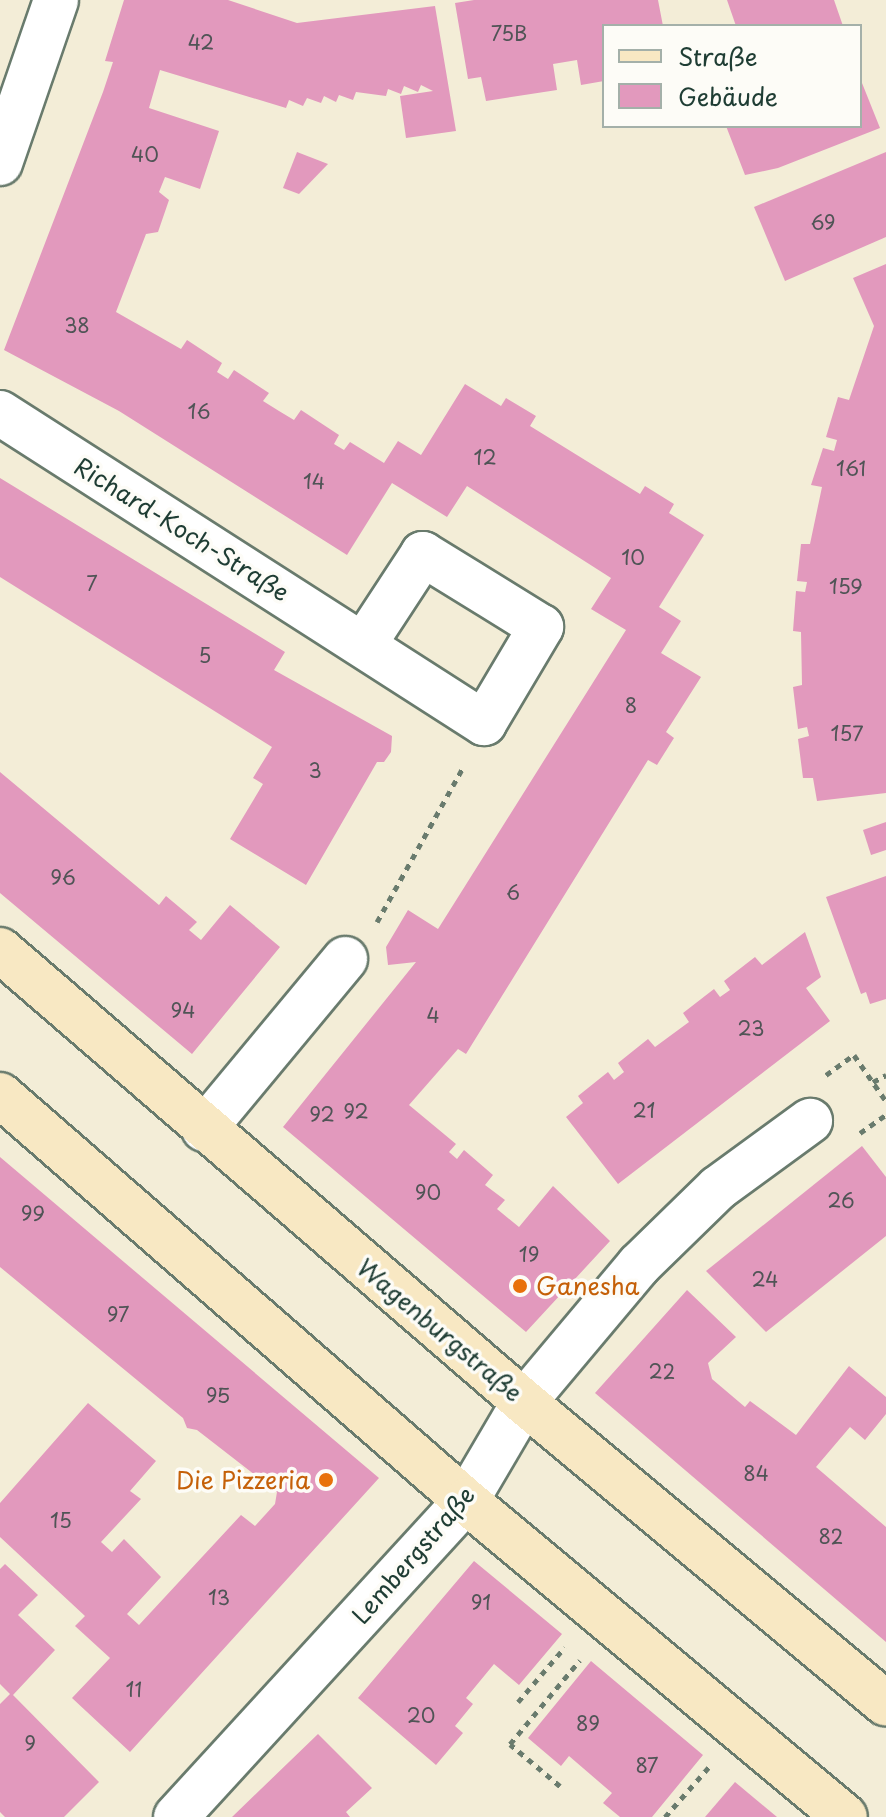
<!DOCTYPE html>
<html>
<head>
<meta charset="utf-8">
<style>
	body { margin:0 }
	#map { position:relative; width:886px; height:1817px; overflow:hidden; background:#f3edd7; font-family:"Playpen Sans",sans-serif }
	div>[style] { position:absolute }
	[style*='--x'] { left:calc(var(--x)*1px); top:calc(var(--y)*1px); width:calc(var(--w)*1px); rotate:calc(var(--a)*1deg) }
	.building>* { inset:0; background:#e299bd }
	.path>* { height:5px; margin-top:-2.5px; transform-origin:0; background:repeating-linear-gradient(90deg,#697b6d 0 6px,transparent 0 12px) }
	.roads { filter:drop-shadow(2px 0 #697b6d) drop-shadow(-2px 0 #697b6d) drop-shadow(0 2px #697b6d) drop-shadow(0 -2px #697b6d) }
	.minor>* { height:44px; margin:-22px; padding:0 22px; transform-origin:22px; border-radius:22px; background:#fff }
	.secondary>* { height:44px; margin:-22px; padding:0 22px; transform-origin:22px; border-radius:22px; background:#f8e8c3 }
	.dots>* { width:22px; height:22px; translate:-50% -50%; box-sizing:border-box; border:4px solid #fdfcf7; border-radius:50% }
	span { translate:-50% -50%; white-space:nowrap; text-align:center; line-height:1.15; -webkit-text-stroke:7px #fdfcf7; paint-order:stroke }
	.number-label { font-size:20px; color:#505456 }
	.number-label span { -webkit-text-stroke-width:0 }
	.street-label { font-size:24px; color:#1f3d34 }
	.food-label { font-size:24px; color:#c56008 }
	.left { translate:0 -50%; text-align:left }
	.right { translate:-100% -50%; text-align:right }
	.legend { position:absolute; left:602px; top:24px; width:260px; height:104px; box-sizing:border-box; background:#fdfcf7; border:2px solid #a4b0a9; margin:0; padding:10px 14px; list-style:none; font-size:24px; color:#1f3d34 }
	.legend li { display:flex; align-items:center; gap:16px; height:40px }
	.legend b { width:40px; border:2px solid #a4b0a9 }
</style>
</head>
<body>
<div id="map">
	<div class="building">
		<div style="clip-path:polygon(124px 0,228px 0,297px 23px,435px 6px,456px 131px,406px 138px,400px 96px,433px 91px,421px 85px,418px 92px,404px 86px,401px 94px,388px 89px,386px 96px,356px 92px,353px 100px,339px 95px,336px 102px,324px 96px,321px 103px,307px 98px,303px 106px,289px 100px,286px 108px,160px 70px,149px 108px,219px 131px,200px 189px,165px 177px,159px 192px,169px 200px,158px 232px,146px 234px,116px 312px,181px 349px,187px 340px,222px 363px,217px 372px,228px 379px,234px 370px,269px 393px,263px 401px,279px 411px,294px 420px,301px 410px,339px 435px,334px 444px,344px 450px,350px 442px,384px 463px,398px 441px,421px 455px,465px 384px,501px 406px,506px 398px,536px 416px,530px 426px,640px 494px,645px 486px,674px 504px,669px 513px,704px 535px,659px 607px,681px 621px,661px 653px,701px 677px,666px 732px,674px 738px,657px 765px,648px 760px,466px 1054px,458px 1049px,409px 1105px,456px 1144px,449px 1152px,457px 1159px,464px 1150px,493px 1175px,485px 1185px,505px 1200px,497px 1209px,519px 1227px,553px 1186px,610px 1241px,526px 1332px,283px 1127px,416px 962px,388px 965px,386px 947px,408px 910px,438px 929px,626px 630px,591px 609px,611px 578px,467px 486px,447px 517px,392px 483px,347px 555px,119px 411px,4px 350px,103px 92px,113px 62px,105px 61px)"></div>
		<div style="clip-path:polygon(474px 0,658px 0,663px 26px,604px 26px,604px 81px,581px 85px,577px 60px,553px 64px,557px 90px,486px 101px,481px 77px,468px 79px,455px 3px)"></div>
		<div style="clip-path:polygon(727px 0,834px 0,843px 26px,736px 26px)"></div>
		<div style="clip-path:polygon(860px 78px,880px 128px,778px 168px,745px 175px,726px 126px,860px 126px)"></div>
		<div style="clip-path:polygon(297px 152px,328px 164px,299px 194px,283px 188px)"></div>
		<div style="clip-path:polygon(886px 152px,886px 237px,785px 281px,754px 207px)"></div>
		<div style="clip-path:polygon(886px 264px,886px 793px,817px 801px,813px 778px,803px 778px,798px 739px,809px 736px,807px 727px,798px 729px,793px 687px,802px 685px,801px 632px,793px 631px,796px 591px,805px 592px,807px 582px,797px 581px,801px 544px,810px 544px,822px 487px,811px 485px,823px 448px,834px 451px,837px 440px,826px 437px,838px 397px,849px 400px,874px 326px,853px 278px)"></div>
		<div style="clip-path:polygon(0 478px,285px 652px,274px 670px,392px 736px,391px 752px,384px 762px,377px 762px,306px 885px,230px 839px,263px 784px,253px 778px,272px 747px,0 577px)"></div>
		<div style="clip-path:polygon(0 772px,159px 905px,166px 896px,197px 922px,189px 930px,201px 940px,230px 905px,280px 947px,192px 1054px,0 893px)"></div>
		<div style="clip-path:polygon(886px 822px,886px 850px,871px 855px,863px 830px)"></div>
		<div style="clip-path:polygon(886px 876px,886px 999px,870px 1004px,866px 992px,861px 994px,826px 897px)"></div>
		<div style="clip-path:polygon(805px 932px,821px 977px,806px 988px,830px 1021px,618px 1184px,566px 1117px,583px 1103px,578px 1096px,608px 1072px,614px 1080px,624px 1072px,618px 1063px,648px 1039px,655px 1047px,689px 1022px,683px 1013px,714px 989px,720px 997px,730px 990px,724px 981px,755px 957px,762px 965px)"></div>
		<div style="clip-path:polygon(862px 1146px,886px 1177px,886px 1236px,766px 1332px,706px 1271px)"></div>
		<div style="clip-path:polygon(0 1157px,379px 1478px,130px 1752px,72px 1698px,110px 1658px,75px 1626px,85px 1616px,0 1537px,0 1503px,88px 1403px,156px 1461px,130px 1491px,141px 1499px,101px 1542px,112px 1552px,124px 1539px,161px 1577px,127px 1614px,139px 1625px,241px 1515px,255px 1526px,275px 1504px,277px 1492px,197px 1430px,187px 1428px,183px 1418px,0 1267px)"></div>
		<div style="clip-path:polygon(687px 1290px,736px 1337px,708px 1363px,712px 1379px,745px 1407px,750px 1401px,796px 1435px,849px 1366px,886px 1397px,886px 1414px,865px 1440px,850px 1427px,816px 1467px,886px 1527px,886px 1642px,595px 1393px)"></div>
		<div style="clip-path:polygon(474px 1561px,562px 1634px,519px 1685px,494px 1664px,466px 1698px,473px 1704px,455px 1726px,463px 1733px,436px 1765px,358px 1698px)"></div>
		<div style="clip-path:polygon(5px 1564px,38px 1595px,18px 1615px,55px 1650px,13px 1695px,99px 1782px,64px 1817px,5px 1817px,0 1812px,0 1704px,10px 1694px,0 1684px,0 1569px)"></div>
		<div style="clip-path:polygon(591px 1661px,703px 1755px,652px 1817px,620px 1817px,603px 1803px,612px 1793px,569px 1756px,561px 1766px,528px 1738px)"></div>
		<div style="clip-path:polygon(318px 1734px,372px 1788px,346px 1812px,350px 1817px,232px 1817px)"></div>
		<div style="clip-path:polygon(735px 1782px,777px 1817px,705px 1817px)"></div>
	</div>
	<div class="path">
		<div style="--x:377;--y:922;--w:179;--a:-60.9"></div>
		<div style="--x:826;--y:1075;--w:34;--a:-36"></div>
		<div style="--x:854;--y:1055;--w:56;--a:55.2"></div>
		<div style="--x:873;--y:1082;--w:15;--a:-28"></div>
		<div style="--x:860;--y:1133;--w:32;--a:-35"></div>
		<div style="--x:518;--y:1702;--w:72;--a:-49.5"></div>
		<div style="--x:560;--y:1786;--w:65;--a:-140"></div>
		<div style="--x:510;--y:1744;--w:109;--a:-50.2"></div>
		<div style="--x:665;--y:1817;--w:67;--a:-48.7"></div>
	</div>
	<div class="roads">
		<div class="minor">
			<div style="--x:0;--y:163;--w:172;--a:-71"></div>
			<div style="--x:0;--y:413;--w:575;--a:32.64"></div>
			<div style="--x:484;--y:723;--w:112;--a:-59.3"></div>
			<div style="--x:541;--y:627;--w:139;--a:-148.3"></div>
			<div style="--x:423;--y:554;--w:108;--a:123.2"></div>
			<div style="--x:204;--y:1129;--w:221;--a:-50.3"></div>
			<div style="--x:176;--y:1817;--w:429;--a:-47.5"></div>
			<div style="--x:466;--y:1501;--w:115;--a:-59.6"></div>
			<div style="--x:524;--y:1402;--w:179;--a:-50"></div>
			<div style="--x:639;--y:1265;--w:110;--a:-44.3"></div>
			<div style="--x:718;--y:1188;--w:114;--a:-36.1"></div>
		</div>
		<div class="secondary">
			<div style="--x:0;--y:950;--w:692;--a:40.78"></div>
			<div style="--x:524;--y:1402;--w:471;--a:39.8"></div>
			<div style="--x:0;--y:1095;--w:618;--a:41.06"></div>
			<div style="--x:466;--y:1501;--w:493;--a:39.8"></div>
		</div>
	</div>
	<div class="dots">
		<div style="left:520px;top:1286px;background:#e8710a"></div>
		<div style="left:326px;top:1480px;background:#e8710a"></div>
	</div>
	<div class="number-label">
		<span style="left:509px;top:33px">75B</span>
		<span style="left:201px;top:42px">42</span>
		<span style="left:145px;top:154px">40</span>
		<span style="left:823px;top:222px">69</span>
		<span style="left:77px;top:325px">38</span>
		<span style="left:199px;top:411px">16</span>
		<span style="left:485px;top:457px">12</span>
		<span style="left:851px;top:468px">161</span>
		<span style="left:314px;top:481px">14</span>
		<span style="left:633px;top:557px">10</span>
		<span style="left:92px;top:583px">7</span>
		<span style="left:846px;top:586px">159</span>
		<span style="left:205px;top:655px">5</span>
		<span style="left:631px;top:705px">8</span>
		<span style="left:847px;top:733px">157</span>
		<span style="left:315px;top:770px">3</span>
		<span style="left:63px;top:877px">96</span>
		<span style="left:513px;top:892px">6</span>
		<span style="left:183px;top:1010px">94</span>
		<span style="left:433px;top:1015px">4</span>
		<span style="left:751px;top:1028px">23</span>
		<span style="left:644px;top:1110px">21</span>
		<span style="left:356px;top:1111px">92</span>
		<span style="left:322px;top:1114px">92</span>
		<span style="left:428px;top:1192px">90</span>
		<span style="left:841px;top:1200px">26</span>
		<span style="left:33px;top:1213px">99</span>
		<span style="left:529px;top:1254px">19</span>
		<span style="left:765px;top:1279px">24</span>
		<span style="left:118px;top:1314px">97</span>
		<span style="left:662px;top:1371px">22</span>
		<span style="left:218px;top:1395px">95</span>
		<span style="left:756px;top:1473px">84</span>
		<span style="left:61px;top:1520px">15</span>
		<span style="left:831px;top:1536px">82</span>
		<span style="left:219px;top:1597px">13</span>
		<span style="left:481px;top:1602px">91</span>
		<span style="left:134px;top:1689px">11</span>
		<span style="left:421px;top:1715px">20</span>
		<span style="left:588px;top:1723px">89</span>
		<span style="left:30px;top:1743px">9</span>
		<span style="left:647px;top:1765px">87</span>
	</div>
	<div class="street-label">
		<span style="left:182px;top:529px;rotate:32deg">Richard-Koch-Straße</span>
		<span style="left:440px;top:1330px;rotate:40deg">Wagenburgstraße</span>
		<span style="left:413px;top:1555px;rotate:-49deg">Lembergstraße</span>
	</div>
	<div class="food-label">
		<span class="left" style="left:536px;top:1286px">Ganesha</span>
		<span class="right" style="left:310px;top:1480px">Die Pizzeria</span>
	</div>
	<ul class="legend">
	<li><b style="height:10px;background:#f8e8c3"></b>Straße</li>
	<li><b style="height:22px;background:#e299bd"></b>Gebäude</li>
	</ul>
</div>
</body>
</html>
